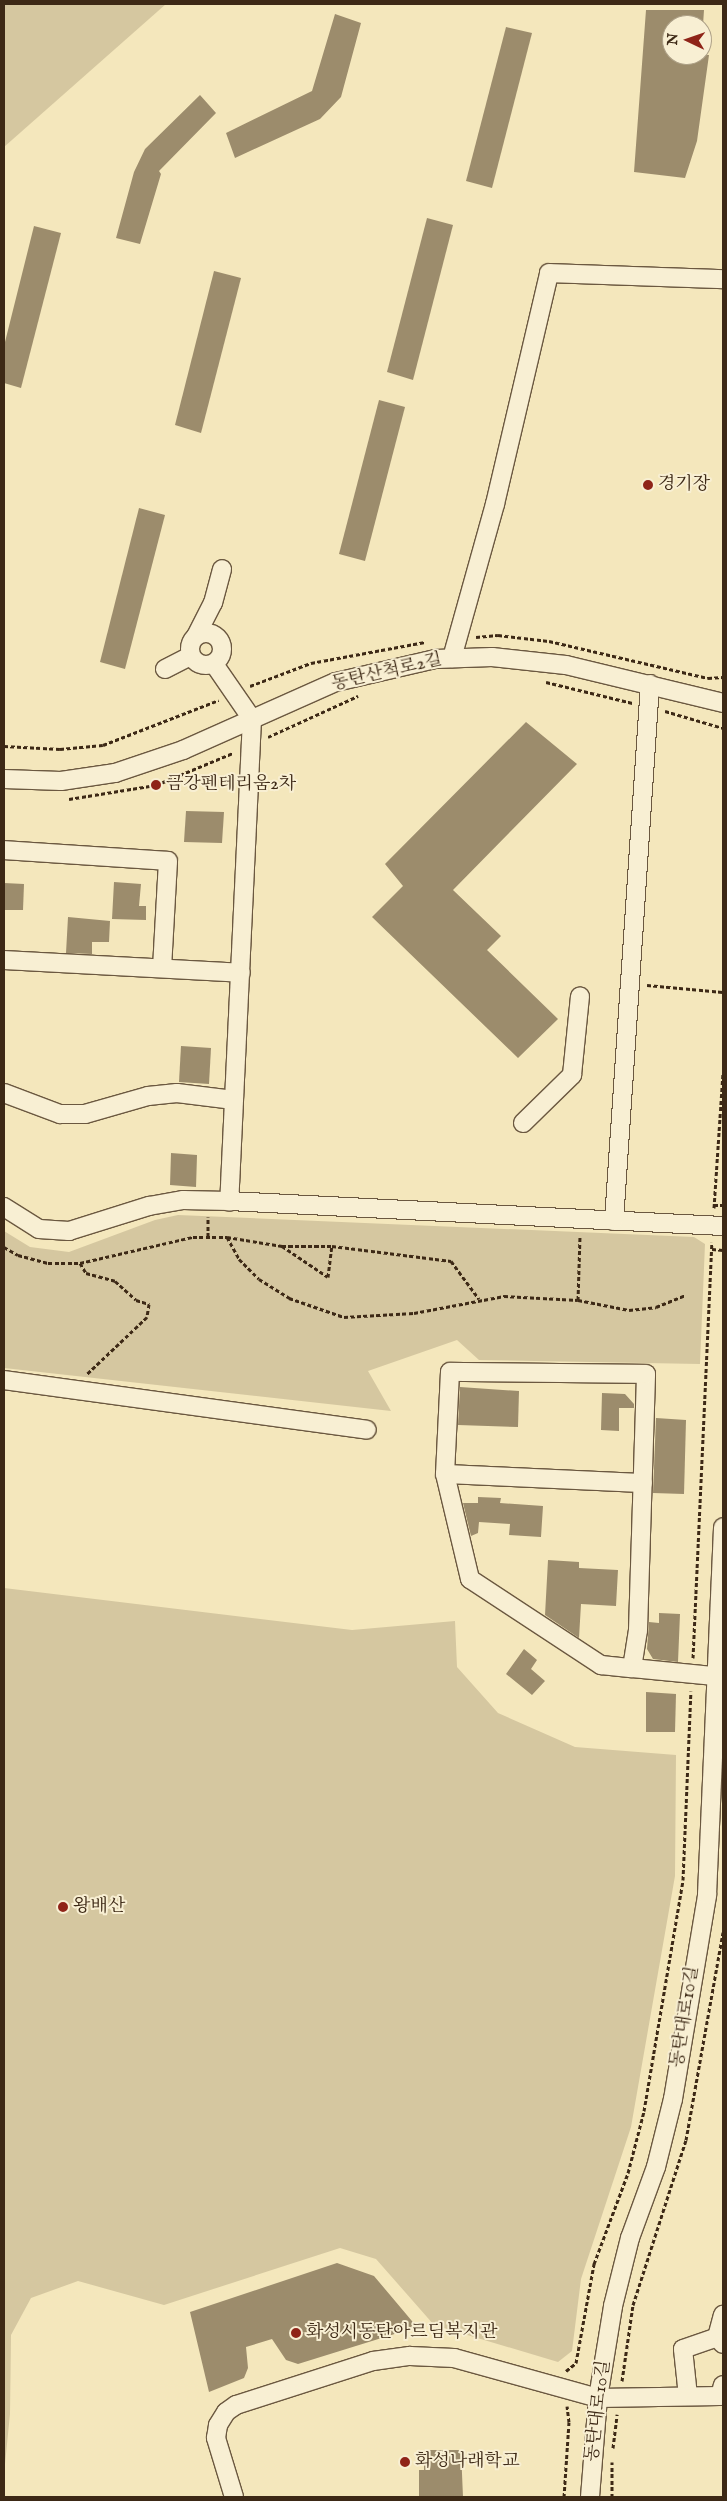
<!DOCTYPE html>
<html>
<head>
<meta charset="utf-8">
<style>
	body { margin:0 }
	#map { position:relative; width:727px; height:2501px; overflow:hidden; background:#f4e7bc; font-family:"IM FELL English","Noto Serif KR",serif }
	div>[style] { position:absolute }
	[style*='--x'] { left:calc(var(--x)*1px); top:calc(var(--y)*1px); width:calc(var(--w)*1px); rotate:calc(var(--a)*1deg) }
	.green>* { inset:0; background:#d5c7a0 }
	.building>* { inset:0; background:#9c8c6c }
	.path>* { height:3px; margin-top:-1.5px; transform-origin:0; background:repeating-linear-gradient(90deg,#3d2916 0 4px,transparent 0 6.5px) }
	.roads { filter:drop-shadow(1px 0 #6b5840) drop-shadow(-1px 0 #6b5840) drop-shadow(0 1px #6b5840) drop-shadow(0 -1px #6b5840) }
	.minor>* { height:18px; margin:-9px; padding:0 9px; transform-origin:9px; border-radius:9px; background:#f8efd3 }
	.minor>.ring { margin:-9px; padding:0; box-sizing:content-box; background:none; border:18px solid #f8efd3; border-radius:50% }
	.dots>* { width:14px; height:14px; translate:-50% -50%; box-sizing:border-box; border:2px solid #f8efd3; border-radius:50% }
	span { translate:-50% -50%; white-space:nowrap; text-align:center; line-height:1.15; -webkit-text-stroke:4px #f8efd3; paint-order:stroke }
	.poi-label { font-size:18px; color:#3d2916 }
	.left { translate:0 -50%; text-align:left }
	.street-label { font-size:18px; color:#3d2916 }
	.frame { position:absolute; inset:0; border:5px solid #3d2916; pointer-events:none }
	.north { position:absolute; left:662px; top:15px; width:50px; height:50px; box-sizing:border-box; background:#f8efd3; border:1px solid #ada087; border-radius:50%; rotate:273deg; font-size:14px; font-weight:700; line-height:20px; text-align:center; color:#3d2916 }
	.north::after { content:''; display:block; margin:auto; width:18px; height:22px; background:#8f2418; clip-path:polygon(50% 0,100% 100%,50% 72%,0 100%) }
</style>
</head>
<body>
<div id="map">
	<div class="green">
		<div style="clip-path:polygon(4px 4px,166px 4px,4px 147px)"></div>
		<div style="clip-path:polygon(178px 1215px,694px 1237px,705px 1244px,700px 1364px,479px 1360px,457px 1340px,368px 1371px,391px 1411px,4px 1368px,4px 1231px,30px 1247px,69px 1252px,155px 1220px)"></div>
		<div style="clip-path:polygon(4px 1588px,352px 1630px,455px 1621px,457px 1667px,498px 1713px,575px 1747px,676px 1755px,675px 1876px,631px 2127px,581px 2279px,572px 2351px,558px 2362px,434px 2325px,376px 2259px,340px 2248px,164px 2305px,78px 2281px,31px 2298px,11px 2335px,10px 2414px,4px 2474px)"></div>
	</div>
	<div class="building">
		<div style="clip-path:polygon(646px 10px,704px 10px,703px 25px,672px 25px,672px 55px,709px 55px,697px 141px,685px 178px,634px 172px)"></div>
		<div style="clip-path:polygon(335px 14px,361px 23px,341px 97px,320px 119px,235px 158px,226px 133px,312px 91px)"></div>
		<div style="clip-path:polygon(506px 27px,532px 33px,492px 188px,466px 181px)"></div>
		<div style="clip-path:polygon(200px 95px,216px 113px,159px 171px,161px 174px,140px 244px,116px 238px,134px 172px,145px 149px)"></div>
		<div style="clip-path:polygon(427px 218px,453px 225px,413px 380px,387px 372px)"></div>
		<div style="clip-path:polygon(34px 226px,61px 233px,21px 388px,4px 383px,4px 346px)"></div>
		<div style="clip-path:polygon(214px 271px,241px 278px,201px 433px,175px 425px)"></div>
		<div style="clip-path:polygon(379px 400px,405px 407px,365px 561px,339px 554px)"></div>
		<div style="clip-path:polygon(139px 508px,165px 515px,125px 669px,100px 662px)"></div>
		<div style="clip-path:polygon(526px 722px,577px 764px,453px 890px,501px 936px,487px 950px,558px 1019px,518px 1058px,372px 917px,403px 886px,385px 864px)"></div>
		<div style="clip-path:polygon(186px 811px,224px 812px,222px 843px,184px 842px)"></div>
		<div style="clip-path:polygon(114px 882px,141px 884px,139px 906px,146px 906px,146px 920px,112px 919px)"></div>
		<div style="clip-path:polygon(4px 883px,24px 884px,23px 910px,4px 910px)"></div>
		<div style="clip-path:polygon(68px 917px,110px 921px,109px 942px,92px 942px,92px 954px,66px 953px)"></div>
		<div style="clip-path:polygon(181px 1046px,211px 1048px,209px 1084px,179px 1082px)"></div>
		<div style="clip-path:polygon(171px 1153px,197px 1155px,196px 1187px,170px 1185px)"></div>
		<div style="clip-path:polygon(460px 1387px,519px 1391px,518px 1427px,458px 1425px)"></div>
		<div style="clip-path:polygon(602px 1393px,625px 1394px,634px 1404px,634px 1408px,619px 1408px,619px 1431px,601px 1430px)"></div>
		<div style="clip-path:polygon(656px 1418px,686px 1420px,684px 1494px,653px 1493px)"></div>
		<div style="clip-path:polygon(478px 1497px,501px 1498px,500px 1503px,543px 1506px,541px 1537px,509px 1535px,510px 1524px,479px 1522px,478px 1533px,471px 1536px,463px 1503px,478px 1503px)"></div>
		<div style="clip-path:polygon(548px 1560px,579px 1562px,579px 1568px,618px 1570px,616px 1606px,581px 1604px,579px 1638px,545px 1615px)"></div>
		<div style="clip-path:polygon(659px 1613px,680px 1614px,678px 1662px,653px 1659px,647px 1649px,649px 1622px,659px 1623px)"></div>
		<div style="clip-path:polygon(524px 1649px,537px 1660px,531px 1669px,545px 1681px,532px 1695px,506px 1674px)"></div>
		<div style="clip-path:polygon(646px 1692px,676px 1694px,675px 1732px,646px 1732px)"></div>
		<div style="clip-path:polygon(337px 2263px,374px 2276px,417px 2327px,298px 2364px,286px 2360px,272px 2339px,246px 2347px,248px 2368px,244px 2378px,209px 2392px,190px 2312px)"></div>
		<div style="clip-path:polygon(424px 2450px,461px 2450px,463px 2497px,419px 2497px,419px 2470px,424px 2470px)"></div>
	</div>
	<div class="path">
		<div style="--x:476;--y:637;--w:22;--a:-5"></div>
		<div style="--x:498;--y:635;--w:51;--a:6.7"></div>
		<div style="--x:549;--y:641;--w:163;--a:13.1"></div>
		<div style="--x:708;--y:678;--w:15;--a:-4"></div>
		<div style="--x:546;--y:682;--w:89;--a:13.7"></div>
		<div style="--x:250;--y:686;--w:65;--a:-20.7"></div>
		<div style="--x:311;--y:663;--w:116;--a:-10.4"></div>
		<div style="--x:665;--y:711;--w:60;--a:16.3"></div>
		<div style="--x:268;--y:737;--w:99;--a:-24.5"></div>
		<div style="--x:4;--y:746;--w:56;--a:3.1"></div>
		<div style="--x:60;--y:749;--w:43;--a:-5.3"></div>
		<div style="--x:103;--y:745;--w:124;--a:-21.2"></div>
		<div style="--x:69;--y:799;--w:88;--a:-9.1"></div>
		<div style="--x:156;--y:785;--w:83;--a:-22.6"></div>
		<div style="--x:647;--y:985;--w:76;--a:5.3"></div>
		<div style="--x:714;--y:1205;--w:9;--a:0"></div>
		<div style="--x:714;--y:1208;--w:134;--a:-86.2"></div>
		<div style="--x:208;--y:1237;--w:20;--a:-90"></div>
		<div style="--x:227;--y:1237;--w:56;--a:9.3"></div>
		<div style="--x:282;--y:1246;--w:55;--a:34"></div>
		<div style="--x:328;--y:1277;--w:31;--a:-83"></div>
		<div style="--x:282;--y:1246;--w:50;--a:0"></div>
		<div style="--x:332;--y:1246;--w:120;--a:7.2"></div>
		<div style="--x:451;--y:1261;--w:47;--a:53.6"></div>
		<div style="--x:4;--y:1247;--w:16;--a:30"></div>
		<div style="--x:18;--y:1255;--w:31;--a:15"></div>
		<div style="--x:48;--y:1263;--w:32;--a:0"></div>
		<div style="--x:80;--y:1263;--w:116;--a:-13"></div>
		<div style="--x:193;--y:1237;--w:34;--a:0"></div>
		<div style="--x:227;--y:1237;--w:25;--a:61"></div>
		<div style="--x:239;--y:1259;--w:28;--a:45"></div>
		<div style="--x:259;--y:1279;--w:36;--a:32"></div>
		<div style="--x:289;--y:1298;--w:58;--a:19.1"></div>
		<div style="--x:344;--y:1317;--w:70;--a:-3.3"></div>
		<div style="--x:414;--y:1313;--w:92;--a:-10.7"></div>
		<div style="--x:504;--y:1296;--w:74;--a:3.1"></div>
		<div style="--x:578;--y:1300;--w:52;--a:11.1"></div>
		<div style="--x:629;--y:1310;--w:27;--a:-6"></div>
		<div style="--x:656;--y:1307;--w:31;--a:-22"></div>
		<div style="--x:712;--y:1249;--w:11;--a:5"></div>
		<div style="--x:80;--y:1263;--w:12;--a:59"></div>
		<div style="--x:86;--y:1273;--w:30;--a:15"></div>
		<div style="--x:115;--y:1281;--w:28;--a:42"></div>
		<div style="--x:136;--y:1300;--w:14;--a:17"></div>
		<div style="--x:149;--y:1304;--w:13;--a:99"></div>
		<div style="--x:147;--y:1317;--w:83;--a:136.5"></div>
		<div style="--x:578;--y:1300;--w:64;--a:-88.2"></div>
		<div style="--x:693;--y:1658;--w:416;--a:-87.4"></div>
		<div style="--x:566;--y:2371;--w:13;--a:-39"></div>
		<div style="--x:576;--y:2363;--w:101;--a:-79.7"></div>
		<div style="--x:594;--y:2264;--w:97;--a:-69.5"></div>
		<div style="--x:628;--y:2173;--w:64;--a:-75.5"></div>
		<div style="--x:644;--y:2111;--w:234;--a:-80.4"></div>
		<div style="--x:683;--y:1880;--w:189;--a:-87.6"></div>
		<div style="--x:622;--y:2381;--w:77;--a:-81.8"></div>
		<div style="--x:633;--y:2305;--w:173;--a:-72.2"></div>
		<div style="--x:686;--y:2140;--w:211;--a:-79.9"></div>
		<div style="--x:613;--y:2448;--w:34;--a:-83"></div>
		<div style="--x:564;--y:2497;--w:75;--a:-86.2"></div>
		<div style="--x:569;--y:2422;--w:16;--a:-97"></div>
		<div style="--x:612;--y:2497;--w:35;--a:-90"></div>
	</div>
	<div class="roads">
		<div class="minor">
			<div class="ring" style="left:190px;top:633px;width:14px;height:14px"></div>
			<div style="--x:196;--y:636;--w:37;--a:-63"></div>
			<div style="--x:213;--y:603;--w:35;--a:-75"></div>
			<div style="--x:452;--y:658;--w:160;--a:-74.4"></div>
			<div style="--x:495;--y:504;--w:237;--a:-76.8"></div>
			<div style="--x:549;--y:273;--w:174;--a:2"></div>
			<div style="--x:214;--y:664;--w:67;--a:55.4"></div>
			<div style="--x:252;--y:719;--w:483;--a:92.7"></div>
			<div style="--x:229;--y:1201;--w:495;--a:2.9"></div>
			<div style="--x:165;--y:669;--w:29;--a:-27"></div>
			<div style="--x:4;--y:779;--w:57;--a:2"></div>
			<div style="--x:61;--y:781;--w:55;--a:-8.4"></div>
			<div style="--x:115;--y:773;--w:72;--a:-18.7"></div>
			<div style="--x:183;--y:750;--w:167;--a:-24"></div>
			<div style="--x:336;--y:682;--w:103;--a:-13"></div>
			<div style="--x:436;--y:659;--w:56;--a:-2"></div>
			<div style="--x:492;--y:657;--w:74;--a:6.2"></div>
			<div style="--x:566;--y:665;--w:162;--a:13.6"></div>
			<div style="--x:4;--y:850;--w:164;--a:3.8"></div>
			<div style="--x:168;--y:861;--w:106;--a:93.2"></div>
			<div style="--x:4;--y:960;--w:237;--a:3.1"></div>
			<div style="--x:4;--y:1093;--w:60;--a:20.6"></div>
			<div style="--x:60;--y:1114;--w:25;--a:0"></div>
			<div style="--x:85;--y:1114;--w:66;--a:-15.9"></div>
			<div style="--x:148;--y:1096;--w:29;--a:-6"></div>
			<div style="--x:177;--y:1093;--w:57;--a:7"></div>
			<div style="--x:523;--y:1123;--w:69;--a:-44.4"></div>
			<div style="--x:572;--y:1075;--w:79;--a:-84.2"></div>
			<div style="--x:4;--y:1207;--w:41;--a:32.2"></div>
			<div style="--x:39;--y:1229;--w:30;--a:4"></div>
			<div style="--x:69;--y:1231;--w:84;--a:-17.4"></div>
			<div style="--x:149;--y:1206;--w:35;--a:-10"></div>
			<div style="--x:183;--y:1200;--w:46;--a:1.2"></div>
			<div style="--x:614;--y:1221;--w:538;--a:-86.16"></div>
			<div style="--x:4;--y:1380;--w:366;--a:7.8"></div>
			<div style="--x:445;--y:1474;--w:198;--a:2.6"></div>
			<div style="--x:632;--y:1668;--w:38;--a:-81"></div>
			<div style="--x:638;--y:1630;--w:256;--a:-88.2"></div>
			<div style="--x:646;--y:1374;--w:196;--a:-179.4"></div>
			<div style="--x:450;--y:1372;--w:102;--a:92.8"></div>
			<div style="--x:445;--y:1474;--w:108;--a:76.6"></div>
			<div style="--x:470;--y:1579;--w:157;--a:33.3"></div>
			<div style="--x:601;--y:1665;--w:31;--a:6"></div>
			<div style="--x:632;--y:1668;--w:91;--a:5.6"></div>
			<div style="--x:717;--y:2337;--w:23;--a:-75"></div>
			<div style="--x:688;--y:2396;--w:47;--a:-96.1"></div>
			<div style="--x:683;--y:2349;--w:36;--a:-19"></div>
			<div style="--x:717;--y:2337;--w:9;--a:49"></div>
			<div style="--x:234;--y:2497;--w:62;--a:-107"></div>
			<div style="--x:216;--y:2438;--w:13;--a:-81"></div>
			<div style="--x:218;--y:2425;--w:15;--a:-58"></div>
			<div style="--x:226;--y:2412;--w:12;--a:-35"></div>
			<div style="--x:236;--y:2405;--w:144;--a:-17.8"></div>
			<div style="--x:373;--y:2361;--w:37;--a:-8"></div>
			<div style="--x:410;--y:2356;--w:44;--a:2.6"></div>
			<div style="--x:454;--y:2358;--w:149;--a:15.5"></div>
			<div style="--x:598;--y:2398;--w:122;--a:-0.9"></div>
			<div style="--x:720;--y:2396;--w:11;--a:-75"></div>
			<div style="--x:590;--y:2497;--w:99;--a:-85.4"></div>
			<div style="--x:598;--y:2398;--w:93;--a:-80.7"></div>
			<div style="--x:613;--y:2306;--w:70;--a:-76"></div>
			<div style="--x:630;--y:2238;--w:76;--a:-69.9"></div>
			<div style="--x:656;--y:2167;--w:70;--a:-76"></div>
			<div style="--x:673;--y:2099;--w:207;--a:-80.5"></div>
			<div style="--x:707;--y:1895;--w:368;--a:-87.5"></div>
		</div>
	</div>
	<div class="dots">
		<div style="left:648px;top:485px;background:#8f2418"></div>
		<div style="left:156px;top:785px;background:#8f2418"></div>
		<div style="left:63px;top:1907px;background:#8f2418"></div>
		<div style="left:296px;top:2333px;background:#8f2418"></div>
		<div style="left:405px;top:2462px;background:#8f2418"></div>
	</div>
	<div class="poi-label">
		<span class="left" style="left:658px;top:485px">경기장</span>
		<span class="left" style="left:166px;top:785px">금강펜테리움2차</span>
		<span class="left" style="left:73px;top:1907px">왕배산</span>
		<span class="left" style="left:306px;top:2333px">화성시동탄아르딤복지관</span>
		<span class="left" style="left:415px;top:2462px">화성나래학교</span>
	</div>
	<div class="street-label">
		<span style="left:387px;top:673px;rotate:-13deg">동탄산척로2길</span>
		<span style="left:686px;top:2017px;rotate:-81deg">동탄대로10길</span>
		<span style="left:599px;top:2411px;rotate:-83deg">동탄대로10길</span>
	</div>
	<div class="frame"></div>
	<div class="north">N</div>
</div>
</body>
</html>
